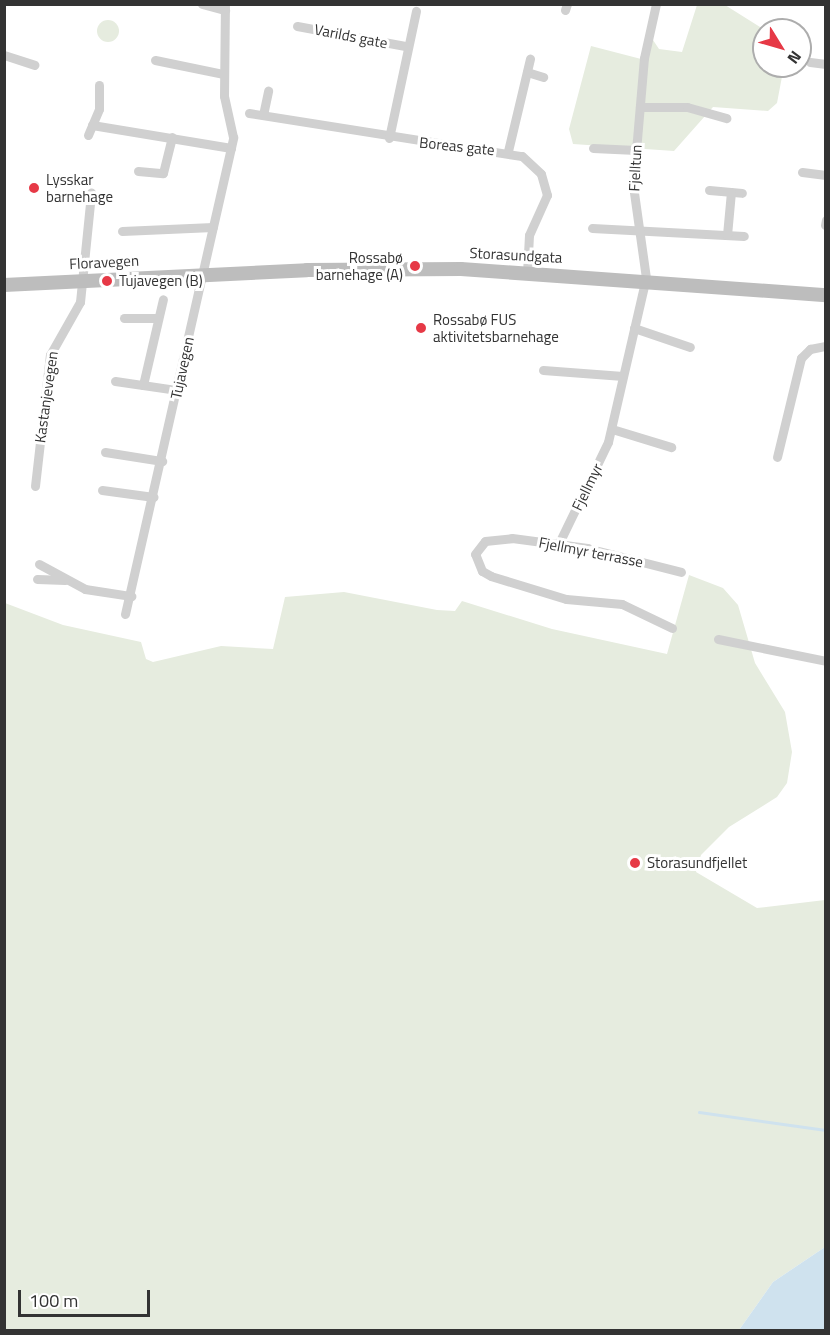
<!DOCTYPE html>
<html>
<head>
<meta charset="utf-8">
<style>
	body { margin:0 }
	#map { position:relative; width:830px; height:1335px; overflow:hidden; background:#fff; font-family:"Titillium Web",sans-serif }
	div>[style] { position:absolute }
	[style*='--x'] { left:calc(var(--x)*1px); top:calc(var(--y)*1px); width:calc(var(--w)*1px); rotate:calc(var(--a)*1deg) }
	.green>* { inset:0; background:#e6ecdf }
	.round { border-radius:50% }
	.water>* { inset:0; background:#cfe2ee }
	.stream>* { height:3px; margin:-1.5px; padding:0 1.5px; transform-origin:1.5px; border-radius:1.5px; background:#cfe2ee }
	.street>* { height:9px; margin:-4.5px; padding:0 4.5px; transform-origin:4.5px; border-radius:4.5px; background:#d0d0d0 }
	.secondary>* { height:14px; margin:-7px; padding:0 7px; transform-origin:7px; border-radius:7px; background:#bdbdbd }
	.dots>* { width:16px; height:16px; translate:-50% -50%; box-sizing:border-box; border:3px solid #fff; border-radius:50% }
	span { translate:-50% -50%; white-space:nowrap; text-align:center; line-height:1.15; -webkit-text-stroke:6px #fff; paint-order:stroke }
	.street-label { font-size:15px; color:#333 }
	.poi-label { font-size:15px; color:#333 }
	.left { translate:0 -50%; text-align:left }
	.right { translate:-100% -50%; text-align:right }
	.frame { position:absolute; inset:0; border:6px solid #333; pointer-events:none }
	.north { position:absolute; left:752px; top:18px; width:60px; height:60px; box-sizing:border-box; background:#fff; border:2px solid #adadad; border-radius:50%; rotate:127deg; font-size:16px; font-weight:700; line-height:24px; text-align:center; color:#333 }
	.north::after { content:''; display:block; margin:auto; width:21px; height:27px; background:#e63946; clip-path:polygon(50% 0,100% 100%,50% 72%,0 100%) }
	.scale { position:absolute; left:18px; top:1290px; width:132px; height:27px; box-sizing:border-box; border:3px solid #333; border-top:0; padding-left:8px; font-size:18px; line-height:21px; white-space:nowrap; color:#333; -webkit-text-stroke:4px #fff; paint-order:stroke }
</style>
</head>
<body>
<div id="map">
	<div class="green">
		<div style="clip-path:polygon(697px 5px,725px 5px,765px 30px,764px 66px,784px 66px,777px 103px,768px 111px,713px 107px,674px 151px,573px 144px,569px 129px,591px 46px,645px 60px,649px 34px,659px 49px,682px 52px)"></div>
		<div class="round" style="left:97px;top:20px;width:22px;height:22px"></div>
		<div style="clip-path:polygon(689px 575px,723px 588px,738px 605px,755px 663px,785px 712px,792px 752px,787px 783px,777px 797px,729px 827px,701px 855px,696px 872px,757px 908px,825px 900px,825px 1247px,773px 1282px,739px 1330px,5px 1330px,5px 603px,63px 625px,141px 642px,146px 659px,153px 662px,221px 646px,273px 649px,285px 597px,344px 592px,437px 610px,455px 611px,462px 601px,552px 629px,667px 654px)"></div>
	</div>
	<div class="water">
		<div style="clip-path:polygon(825px 1247px,825px 1330px,739px 1330px,773px 1282px)"></div>
	</div>
	<div class="stream">
		<div style="--x:699;--y:1112;--w:128;--a:8.1"></div>
	</div>
	<div class="street">
		<div style="--x:202;--y:4;--w:24;--a:15"></div>
		<div style="--x:565;--y:10;--w:6;--a:-72"></div>
		<div style="--x:297;--y:26;--w:110;--a:10.5"></div>
		<div style="--x:4;--y:55;--w:32;--a:18"></div>
		<div style="--x:155;--y:60;--w:69;--a:11.6"></div>
		<div style="--x:810;--y:62;--w:16;--a:7"></div>
		<div style="--x:527;--y:72;--w:17;--a:17"></div>
		<div style="--x:640;--y:107;--w:47;--a:0"></div>
		<div style="--x:687;--y:107;--w:41;--a:15.8"></div>
		<div style="--x:249;--y:113;--w:276;--a:9"></div>
		<div style="--x:522;--y:156;--w:26;--a:43"></div>
		<div style="--x:541;--y:174;--w:22;--a:74"></div>
		<div style="--x:547;--y:195;--w:44;--a:114.2"></div>
		<div style="--x:529;--y:235;--w:36;--a:93"></div>
		<div style="--x:263;--y:115;--w:25;--a:-78"></div>
		<div style="--x:92;--y:125;--w:141;--a:9.4"></div>
		<div style="--x:88;--y:135;--w:28;--a:-67"></div>
		<div style="--x:99;--y:109;--w:24;--a:-90"></div>
		<div style="--x:389;--y:138;--w:130;--a:-78"></div>
		<div style="--x:593;--y:148;--w:43;--a:2.7"></div>
		<div style="--x:508;--y:151;--w:95;--a:-76.6"></div>
		<div style="--x:138;--y:171;--w:25;--a:5"></div>
		<div style="--x:163;--y:173;--w:37;--a:-76"></div>
		<div style="--x:802;--y:172;--w:24;--a:7"></div>
		<div style="--x:709;--y:190;--w:33;--a:5"></div>
		<div style="--x:825;--y:225;--w:5;--a:-79"></div>
		<div style="--x:592;--y:228;--w:152;--a:3"></div>
		<div style="--x:122;--y:231;--w:91;--a:-2.5"></div>
		<div style="--x:727;--y:235;--w:43;--a:-84.7"></div>
		<div style="--x:124;--y:318;--w:33;--a:0"></div>
		<div style="--x:634;--y:328;--w:59;--a:18.7"></div>
		<div style="--x:543;--y:370;--w:80;--a:4.3"></div>
		<div style="--x:115;--y:381;--w:63;--a:8.3"></div>
		<div style="--x:143;--y:385;--w:88;--a:-76.9"></div>
		<div style="--x:612;--y:429;--w:62;--a:17"></div>
		<div style="--x:105;--y:452;--w:58;--a:9"></div>
		<div style="--x:777;--y:457;--w:102;--a:-76.4"></div>
		<div style="--x:801;--y:358;--w:13;--a:-45"></div>
		<div style="--x:810;--y:349;--w:16;--a:-11"></div>
		<div style="--x:35;--y:486;--w:132;--a:-83.5"></div>
		<div style="--x:50;--y:355;--w:61;--a:-60.5"></div>
		<div style="--x:80;--y:302;--w:110;--a:-84.2"></div>
		<div style="--x:102;--y:490;--w:52;--a:7.7"></div>
		<div style="--x:559;--y:543;--w:112;--a:-64.1"></div>
		<div style="--x:608;--y:442;--w:168;--a:-77"></div>
		<div style="--x:646;--y:278;--w:93;--a:-98"></div>
		<div style="--x:633;--y:186;--w:128;--a:-85.1"></div>
		<div style="--x:644;--y:58;--w:55;--a:-77.5"></div>
		<div style="--x:39;--y:564;--w:52;--a:28.5"></div>
		<div style="--x:85;--y:589;--w:47;--a:8.7"></div>
		<div style="--x:37;--y:579;--w:28;--a:2"></div>
		<div style="--x:125;--y:614;--w:489;--a:-77.2"></div>
		<div style="--x:233;--y:137;--w:42;--a:-102.4"></div>
		<div style="--x:224;--y:96;--w:92;--a:-89.4"></div>
		<div style="--x:672;--y:628;--w:55;--a:-154.4"></div>
		<div style="--x:622;--y:604;--w:56;--a:-174.9"></div>
		<div style="--x:566;--y:599;--w:78;--a:-163"></div>
		<div style="--x:491;--y:576;--w:10;--a:-151"></div>
		<div style="--x:482;--y:571;--w:18;--a:-112"></div>
		<div style="--x:475;--y:554;--w:16;--a:-52"></div>
		<div style="--x:485;--y:541;--w:27;--a:-6"></div>
		<div style="--x:512;--y:538;--w:76;--a:7.6"></div>
		<div style="--x:587;--y:548;--w:97;--a:14.3"></div>
		<div style="--x:718;--y:639;--w:110;--a:11.5"></div>
	</div>
	<div class="secondary">
		<div style="--x:4;--y:285;--w:303;--a:-2.8"></div>
		<div style="--x:307;--y:270;--w:154;--a:-0.4"></div>
		<div style="--x:461;--y:269;--w:366;--a:4.1"></div>
	</div>
	<div class="dots">
		<div style="left:34px;top:188px;background:#e63946"></div>
		<div style="left:415px;top:266px;background:#e63946"></div>
		<div style="left:107px;top:281px;background:#e63946"></div>
		<div style="left:421px;top:328px;background:#e63946"></div>
		<div style="left:635px;top:863px;background:#e63946"></div>
	</div>
	<div class="street-label">
		<span style="left:351px;top:36px;rotate:11deg">Varilds gate</span>
		<span style="left:457px;top:146px;rotate:6deg">Boreas gate</span>
		<span style="left:635px;top:168px;rotate:-87deg">Fjelltun</span>
		<span style="left:516px;top:255px;rotate:3deg">Storasundgata</span>
		<span style="left:104px;top:262px;rotate:-3deg">Floravegen</span>
		<span style="left:182px;top:368px;rotate:-78deg">Tujavegen</span>
		<span style="left:46px;top:397px;rotate:-82deg">Kastanjevegen</span>
		<span style="left:587px;top:487px;rotate:-64deg">Fjellmyr</span>
		<span style="left:591px;top:552px;rotate:11deg">Fjellmyr terrasse</span>
	</div>
	<div class="poi-label">
		<span class="left" style="left:46px;top:188px">Lysskar<br>barnehage</span>
		<span class="right" style="left:403px;top:266px">Rossabø<br>barnehage (A)</span>
		<span class="left" style="left:119px;top:281px">Tujavegen (B)</span>
		<span class="left" style="left:433px;top:328px">Rossabø FUS<br>aktivitetsbarnehage</span>
		<span class="left" style="left:647px;top:863px">Storasundfjellet</span>
	</div>
	<div class="frame"></div>
	<div class="north">N</div>
	<div class="scale">100 m</div>
</div>
</body>
</html>
